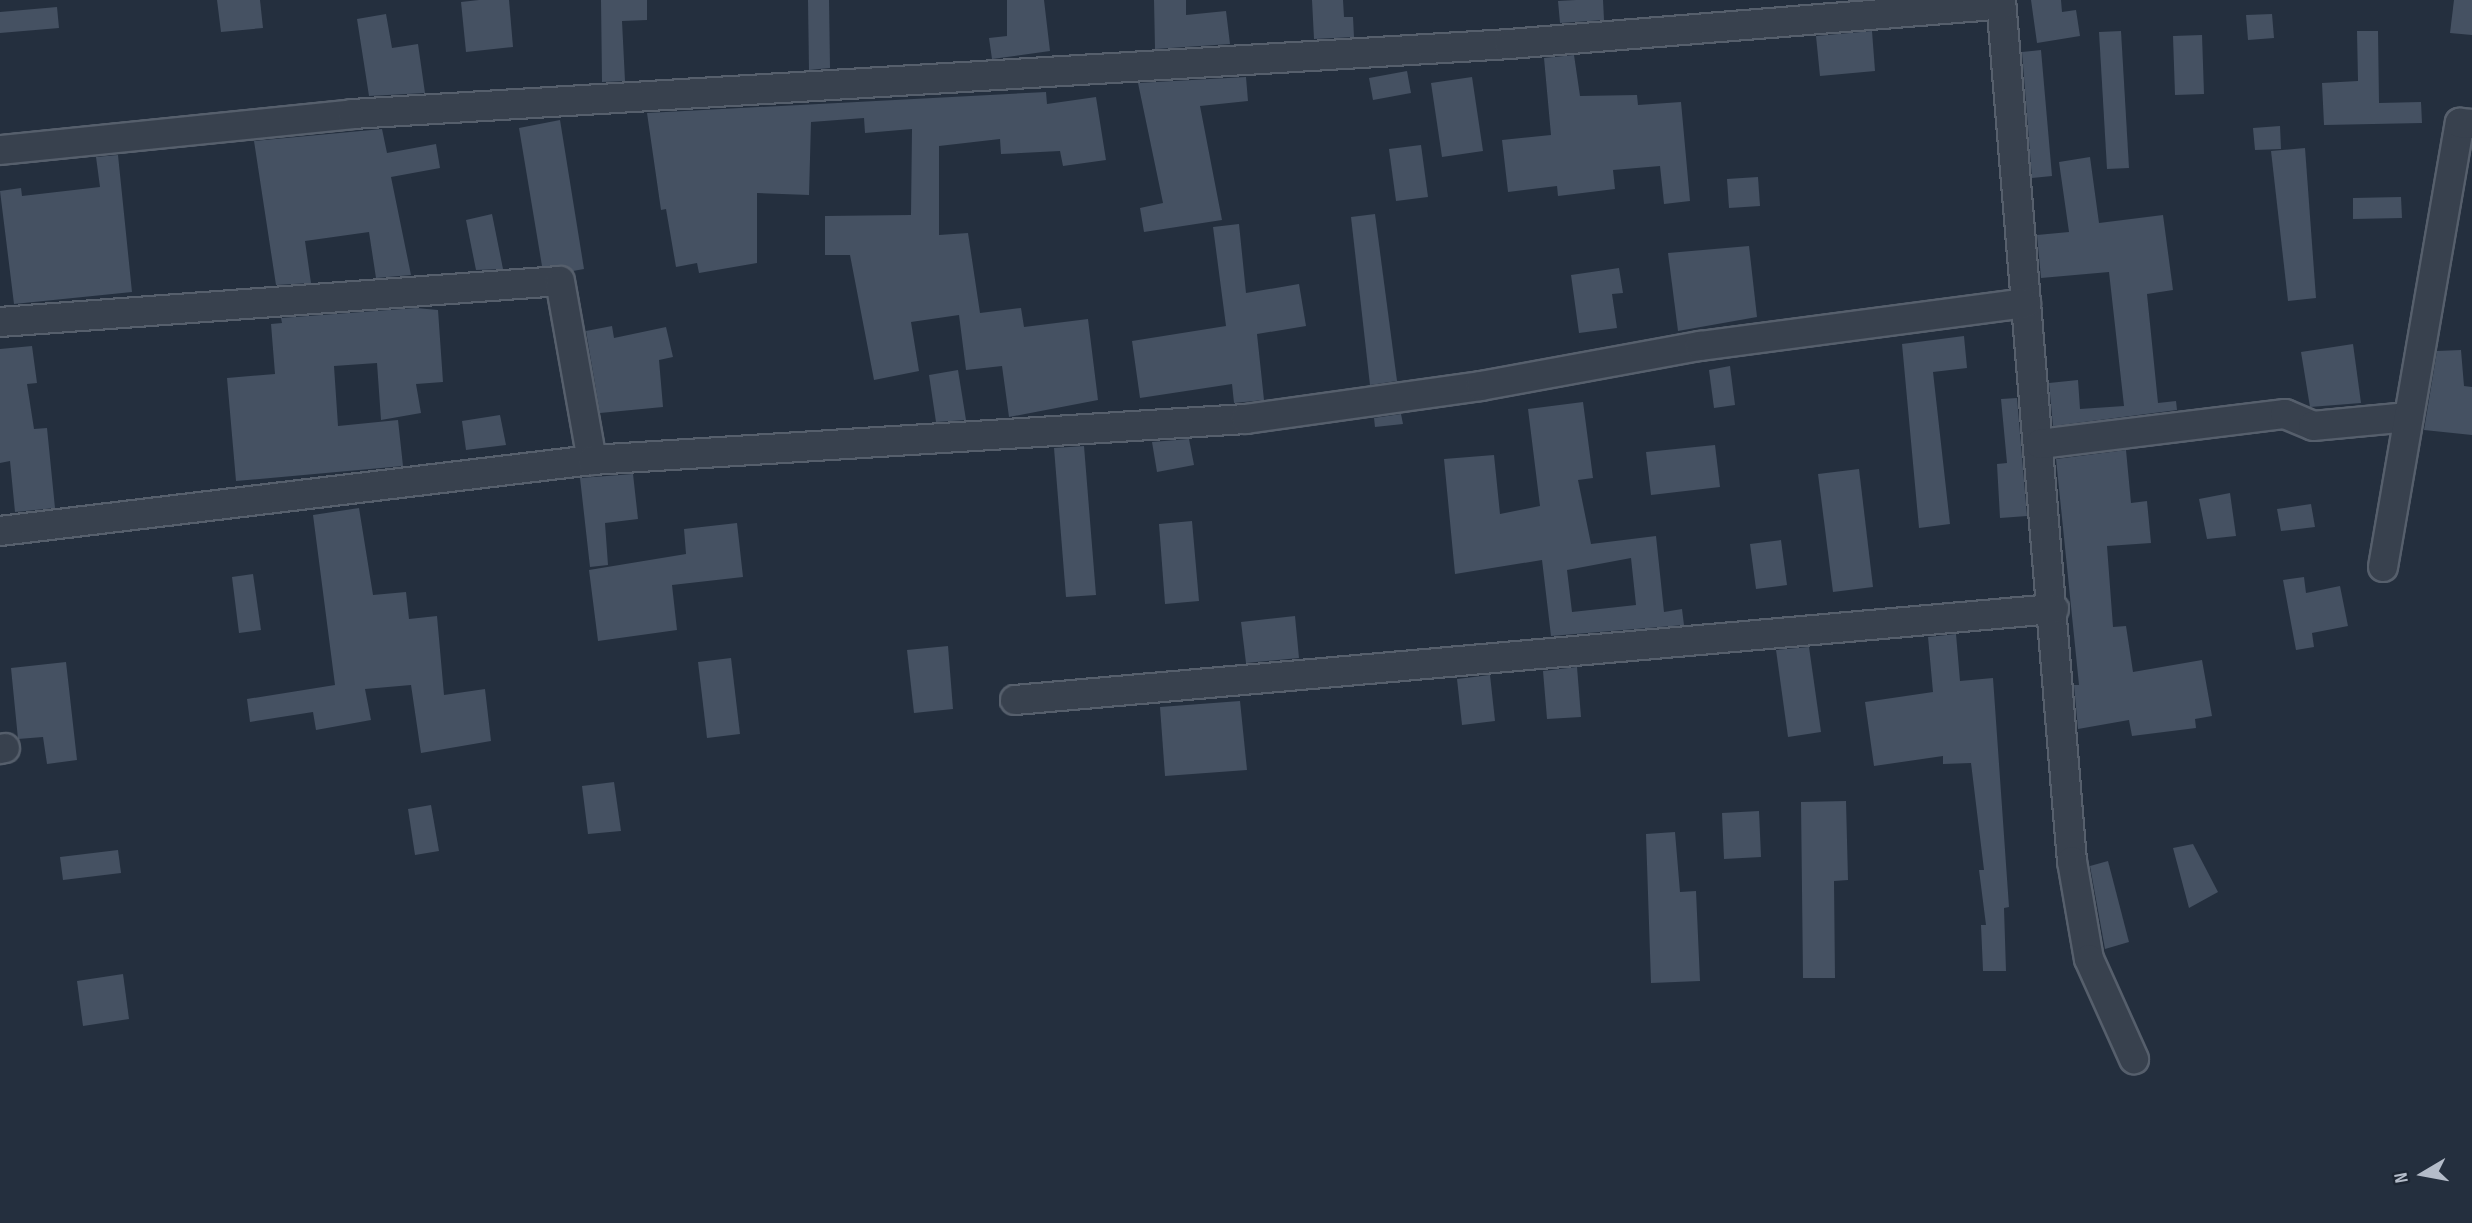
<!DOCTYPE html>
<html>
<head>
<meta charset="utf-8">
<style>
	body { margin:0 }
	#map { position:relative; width:2472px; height:1223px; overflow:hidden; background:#242f3e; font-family:"Sofia Sans Condensed",sans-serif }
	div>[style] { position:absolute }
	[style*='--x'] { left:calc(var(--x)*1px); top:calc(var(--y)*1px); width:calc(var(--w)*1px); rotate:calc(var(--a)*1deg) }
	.building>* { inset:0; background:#455162 }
	.roads { filter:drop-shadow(2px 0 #565f6c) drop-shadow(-2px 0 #565f6c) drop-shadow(0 2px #565f6c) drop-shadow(0 -2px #565f6c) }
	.minor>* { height:28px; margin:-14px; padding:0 14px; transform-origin:14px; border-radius:14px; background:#38414e }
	span { translate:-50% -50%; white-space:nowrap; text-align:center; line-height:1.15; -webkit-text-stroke:5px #1d2633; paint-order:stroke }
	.north { position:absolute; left:2388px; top:1139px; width:70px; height:70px; -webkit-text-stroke:5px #1d2633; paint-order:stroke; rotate:260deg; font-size:19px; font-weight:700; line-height:28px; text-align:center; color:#b4bcc9 }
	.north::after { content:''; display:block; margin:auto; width:24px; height:32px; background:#b4bcc9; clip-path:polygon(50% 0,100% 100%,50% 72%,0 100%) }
</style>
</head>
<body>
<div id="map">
	<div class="building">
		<div style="clip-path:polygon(217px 0,260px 0,263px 28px,221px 32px)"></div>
		<div style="clip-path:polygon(479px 0,509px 0,513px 47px,466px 52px,461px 2px)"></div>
		<div style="clip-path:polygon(601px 0,647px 0,647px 20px,622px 21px,625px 81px,602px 82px)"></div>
		<div style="clip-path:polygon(808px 0,829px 0,830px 68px,809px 70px)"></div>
		<div style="clip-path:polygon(1007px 0,1044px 0,1050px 51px,992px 59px,989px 38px,1007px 36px)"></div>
		<div style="clip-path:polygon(1154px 0,1186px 0,1186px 15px,1226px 11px,1230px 44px,1155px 49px)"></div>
		<div style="clip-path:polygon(1312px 0,1343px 0,1344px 17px,1353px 17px,1354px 37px,1314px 39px)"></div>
		<div style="clip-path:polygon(1576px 0,1603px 0,1604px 20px,1560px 23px,1558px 1px)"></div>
		<div style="clip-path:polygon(2031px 0,2061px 0,2062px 12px,2076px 10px,2080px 36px,2037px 43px)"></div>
		<div style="clip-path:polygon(2454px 0,2472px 0,2472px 35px,2450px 33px)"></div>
		<div style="clip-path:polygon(57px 7px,59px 28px,0 33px,0 12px)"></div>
		<div style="clip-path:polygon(386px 14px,392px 48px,418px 44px,425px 93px,369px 96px,357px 19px)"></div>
		<div style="clip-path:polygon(2272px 14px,2274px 38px,2248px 40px,2246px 15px)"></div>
		<div style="clip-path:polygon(1872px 31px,1875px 71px,1820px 76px,1816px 36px)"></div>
		<div style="clip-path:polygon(2121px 31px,2129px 168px,2107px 169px,2099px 32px)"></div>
		<div style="clip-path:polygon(2357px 31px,2378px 31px,2379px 103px,2421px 102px,2422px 123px,2324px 125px,2322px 83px,2358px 81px)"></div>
		<div style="clip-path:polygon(2202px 35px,2204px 94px,2175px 95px,2173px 36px)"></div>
		<div style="clip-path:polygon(2041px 50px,2052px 176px,2032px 178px,2022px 52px)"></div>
		<div style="clip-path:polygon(1574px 55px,1580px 96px,1637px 95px,1638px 105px,1681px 102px,1690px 201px,1664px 204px,1660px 166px,1613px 170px,1615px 189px,1558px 196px,1557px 186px,1508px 192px,1502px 140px,1551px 135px,1544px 58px)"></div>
		<div style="clip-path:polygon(1407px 71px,1411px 93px,1373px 100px,1369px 78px)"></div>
		<div style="clip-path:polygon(1246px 77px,1248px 101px,1200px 106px,1222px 220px,1144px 232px,1140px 208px,1163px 203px,1138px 83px)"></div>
		<div style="clip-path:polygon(1472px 77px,1483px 151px,1442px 157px,1431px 83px)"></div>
		<div style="clip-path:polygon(1046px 92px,1047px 104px,1096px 97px,1106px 160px,1063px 166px,1060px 151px,1001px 154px,1000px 139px,939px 146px,939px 235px,968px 233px,980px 313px,1021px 308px,1024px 327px,1088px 319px,1098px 400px,1009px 417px,1002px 366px,966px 370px,959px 315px,911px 322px,919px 371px,874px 380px,850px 255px,825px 255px,825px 216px,911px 215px,912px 129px,865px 133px,864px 118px,811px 122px,809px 195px,757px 193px,757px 263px,699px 273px,697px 263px,676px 267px,666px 209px,661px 210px,647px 113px)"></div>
		<div style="clip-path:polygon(560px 120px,584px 269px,573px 271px,542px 266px,519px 128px)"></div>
		<div style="clip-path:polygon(2280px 126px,2281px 149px,2255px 150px,2253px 128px)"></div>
		<div style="clip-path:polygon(382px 129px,387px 153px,436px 144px,440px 168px,391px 177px,411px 275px,376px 278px,369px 232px,305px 241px,311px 283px,276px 285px,254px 141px)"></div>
		<div style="clip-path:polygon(1421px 145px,1428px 197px,1396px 201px,1389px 149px)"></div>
		<div style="clip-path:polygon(2305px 148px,2316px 298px,2288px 301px,2271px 151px)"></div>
		<div style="clip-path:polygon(118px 155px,132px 292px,14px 304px,0 191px,21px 188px,22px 196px,100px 187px,96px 157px)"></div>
		<div style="clip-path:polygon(2090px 157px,2099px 223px,2163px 215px,2173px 290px,2147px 294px,2158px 403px,2176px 401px,2177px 410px,2053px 426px,2049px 383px,2078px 380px,2080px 409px,2124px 406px,2109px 272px,2041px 278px,2037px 235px,2069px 232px,2059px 162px)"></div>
		<div style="clip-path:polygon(1758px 177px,1760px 206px,1729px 208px,1727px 179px)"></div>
		<div style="clip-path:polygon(2401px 197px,2402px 218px,2353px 219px,2353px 198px)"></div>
		<div style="clip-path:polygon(492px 214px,503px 269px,476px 270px,466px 220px)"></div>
		<div style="clip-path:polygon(1375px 214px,1397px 381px,1370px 385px,1351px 217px)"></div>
		<div style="clip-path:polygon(1239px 224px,1246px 293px,1299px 284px,1306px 326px,1257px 334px,1264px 400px,1234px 403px,1232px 384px,1140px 398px,1132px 341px,1226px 326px,1213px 227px)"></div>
		<div style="clip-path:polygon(1749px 246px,1757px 317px,1678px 331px,1668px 253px)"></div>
		<div style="clip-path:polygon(1619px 268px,1623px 293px,1612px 294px,1617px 328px,1579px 333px,1571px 275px)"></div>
		<div style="clip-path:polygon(416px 308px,438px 310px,443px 382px,416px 384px,421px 413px,381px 420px,377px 363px,334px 366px,338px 426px,398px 420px,403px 466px,236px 481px,227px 378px,275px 374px,271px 324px,282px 323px,281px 318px)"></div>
		<div style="clip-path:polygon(612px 326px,614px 338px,666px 327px,673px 357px,659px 360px,663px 407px,600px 413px,586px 331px)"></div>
		<div style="clip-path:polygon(1964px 336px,1967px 368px,1933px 372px,1950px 524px,1919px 528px,1902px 344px)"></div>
		<div style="clip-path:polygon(2353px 344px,2361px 403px,2310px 407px,2301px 352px)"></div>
		<div style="clip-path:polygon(32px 346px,37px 383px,27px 384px,34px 429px,47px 428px,55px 508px,15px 512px,10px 461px,0 463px,0 349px)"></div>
		<div style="clip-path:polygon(2461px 350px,2464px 386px,2472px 387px,2472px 435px,2424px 430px,2437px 351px)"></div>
		<div style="clip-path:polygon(1730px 366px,1735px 405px,1714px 408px,1709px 370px)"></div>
		<div style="clip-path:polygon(958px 370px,966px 420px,936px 422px,929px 375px)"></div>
		<div style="clip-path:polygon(2017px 398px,2027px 516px,2000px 518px,1997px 464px,2007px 463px,2001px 399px)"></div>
		<div style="clip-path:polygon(evenodd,1583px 402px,1593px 478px,1578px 480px,1591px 544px,1656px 536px,1664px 612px,1682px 609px,1684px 625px,1551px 636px,1542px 560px,1455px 574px,1444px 459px,1494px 455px,1500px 514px,1540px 506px,1528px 409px,1583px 402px,1631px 558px,1636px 605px,1572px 612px,1567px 570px,1631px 558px)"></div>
		<div style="clip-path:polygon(1401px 414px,1403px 424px,1375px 427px,1374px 418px)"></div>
		<div style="clip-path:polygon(500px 415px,506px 445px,466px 450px,462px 421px)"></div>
		<div style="clip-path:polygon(1189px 439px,1194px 465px,1157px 472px,1152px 442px)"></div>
		<div style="clip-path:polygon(1715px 445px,1720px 487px,1651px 495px,1646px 452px)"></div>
		<div style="clip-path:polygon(1084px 446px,1096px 595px,1066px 597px,1054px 448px)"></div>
		<div style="clip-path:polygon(2126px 450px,2131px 503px,2147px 501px,2151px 543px,2107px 546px,2113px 627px,2126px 626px,2133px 672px,2202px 660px,2212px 716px,2195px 719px,2196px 728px,2132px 736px,2129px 720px,2078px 729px,2074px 685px,2079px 685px,2056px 459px)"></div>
		<div style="clip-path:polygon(1859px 469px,1873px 587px,1833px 592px,1818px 474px)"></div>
		<div style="clip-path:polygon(633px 474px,638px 519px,605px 523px,608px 565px,590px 567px,580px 478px)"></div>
		<div style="clip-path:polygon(2230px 493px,2236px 536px,2207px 539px,2199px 499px)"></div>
		<div style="clip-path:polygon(2311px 504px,2315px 527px,2281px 531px,2277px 509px)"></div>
		<div style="clip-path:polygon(359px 508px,373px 595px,406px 592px,409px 619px,437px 616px,444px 695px,485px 689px,491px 741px,421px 753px,411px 685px,365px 689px,371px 720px,316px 730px,313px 712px,250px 722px,247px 699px,335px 685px,313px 515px)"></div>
		<div style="clip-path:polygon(1192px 521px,1199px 601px,1165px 604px,1159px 524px)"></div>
		<div style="clip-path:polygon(737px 523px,743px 577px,672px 585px,677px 630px,598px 641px,589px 570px,686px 554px,684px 529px)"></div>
		<div style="clip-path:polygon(1781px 540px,1787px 585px,1756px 589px,1750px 544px)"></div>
		<div style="clip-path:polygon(253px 574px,261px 630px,239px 633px,232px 577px)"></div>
		<div style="clip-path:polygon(2304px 577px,2306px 593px,2340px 586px,2348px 626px,2312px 633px,2314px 647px,2296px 650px,2283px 580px)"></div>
		<div style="clip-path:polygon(1295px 616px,1299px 658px,1246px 663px,1241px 622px)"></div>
		<div style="clip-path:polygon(1956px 634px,1960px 681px,1993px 678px,2009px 907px,2004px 908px,2006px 971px,1983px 971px,1981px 925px,1986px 925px,1979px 870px,1984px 870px,1971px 763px,1943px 764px,1943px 756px,1874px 766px,1865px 702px,1933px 692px,1928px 637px)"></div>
		<div style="clip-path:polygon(948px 646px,953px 709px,914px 713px,907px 650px)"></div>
		<div style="clip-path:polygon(1809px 647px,1821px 732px,1788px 737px,1776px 650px)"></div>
		<div style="clip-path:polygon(731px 658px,740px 734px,707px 738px,698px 662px)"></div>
		<div style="clip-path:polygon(66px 662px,77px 760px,47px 764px,43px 737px,18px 739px,11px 668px)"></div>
		<div style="clip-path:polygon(1577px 667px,1581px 717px,1547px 719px,1543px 671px)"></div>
		<div style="clip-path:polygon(1490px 675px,1495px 721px,1462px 725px,1457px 679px)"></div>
		<div style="clip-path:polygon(1240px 701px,1247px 770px,1165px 776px,1160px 707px)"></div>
		<div style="clip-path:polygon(614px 782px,621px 831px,588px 834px,582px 786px)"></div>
		<div style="clip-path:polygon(1846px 801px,1848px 880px,1834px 881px,1835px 978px,1803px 978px,1801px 802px)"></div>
		<div style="clip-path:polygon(431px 805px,439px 851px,415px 855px,408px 809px)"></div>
		<div style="clip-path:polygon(1759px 811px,1761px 857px,1724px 859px,1722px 813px)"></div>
		<div style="clip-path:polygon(1675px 832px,1680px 892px,1696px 891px,1700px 981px,1651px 983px,1646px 834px)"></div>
		<div style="clip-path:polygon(2193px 844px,2218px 892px,2189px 908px,2173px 848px)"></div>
		<div style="clip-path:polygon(118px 850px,121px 873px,63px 880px,60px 857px)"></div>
		<div style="clip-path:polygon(2108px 861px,2129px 942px,2105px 949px,2090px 866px)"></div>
		<div style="clip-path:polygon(123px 974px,129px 1019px,83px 1026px,77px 981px)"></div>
	</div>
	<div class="roads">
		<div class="minor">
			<div style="--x:2001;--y:0;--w:864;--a:85.29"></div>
			<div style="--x:2072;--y:861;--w:99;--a:80.2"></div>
			<div style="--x:2089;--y:959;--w:110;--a:65.8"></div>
			<div style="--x:0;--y:150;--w:354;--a:-5.8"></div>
			<div style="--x:352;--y:114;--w:1159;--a:-3.46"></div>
			<div style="--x:1509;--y:44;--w:494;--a:-4.6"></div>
			<div style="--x:0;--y:322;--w:561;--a:-4.19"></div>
			<div style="--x:560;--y:281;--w:182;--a:79.9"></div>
			<div style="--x:2040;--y:444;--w:247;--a:-7"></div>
			<div style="--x:2285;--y:414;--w:30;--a:23"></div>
			<div style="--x:2313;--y:426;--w:96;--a:-5.4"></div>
			<div style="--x:0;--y:531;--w:596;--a:-6.84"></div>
			<div style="--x:592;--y:460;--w:655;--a:-3.59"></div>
			<div style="--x:1246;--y:419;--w:237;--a:-8"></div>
			<div style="--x:1481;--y:386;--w:223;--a:-10.4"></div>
			<div style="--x:1700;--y:346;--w:329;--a:-7.5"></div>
			<div style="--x:2383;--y:567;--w:451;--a:-80.2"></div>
			<div style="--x:2460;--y:123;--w:12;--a:5"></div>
			<div style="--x:1015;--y:700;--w:1043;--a:-5.01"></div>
			<div style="--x:0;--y:749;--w:5;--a:-11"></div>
		</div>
	</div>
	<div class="north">N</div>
</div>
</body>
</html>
